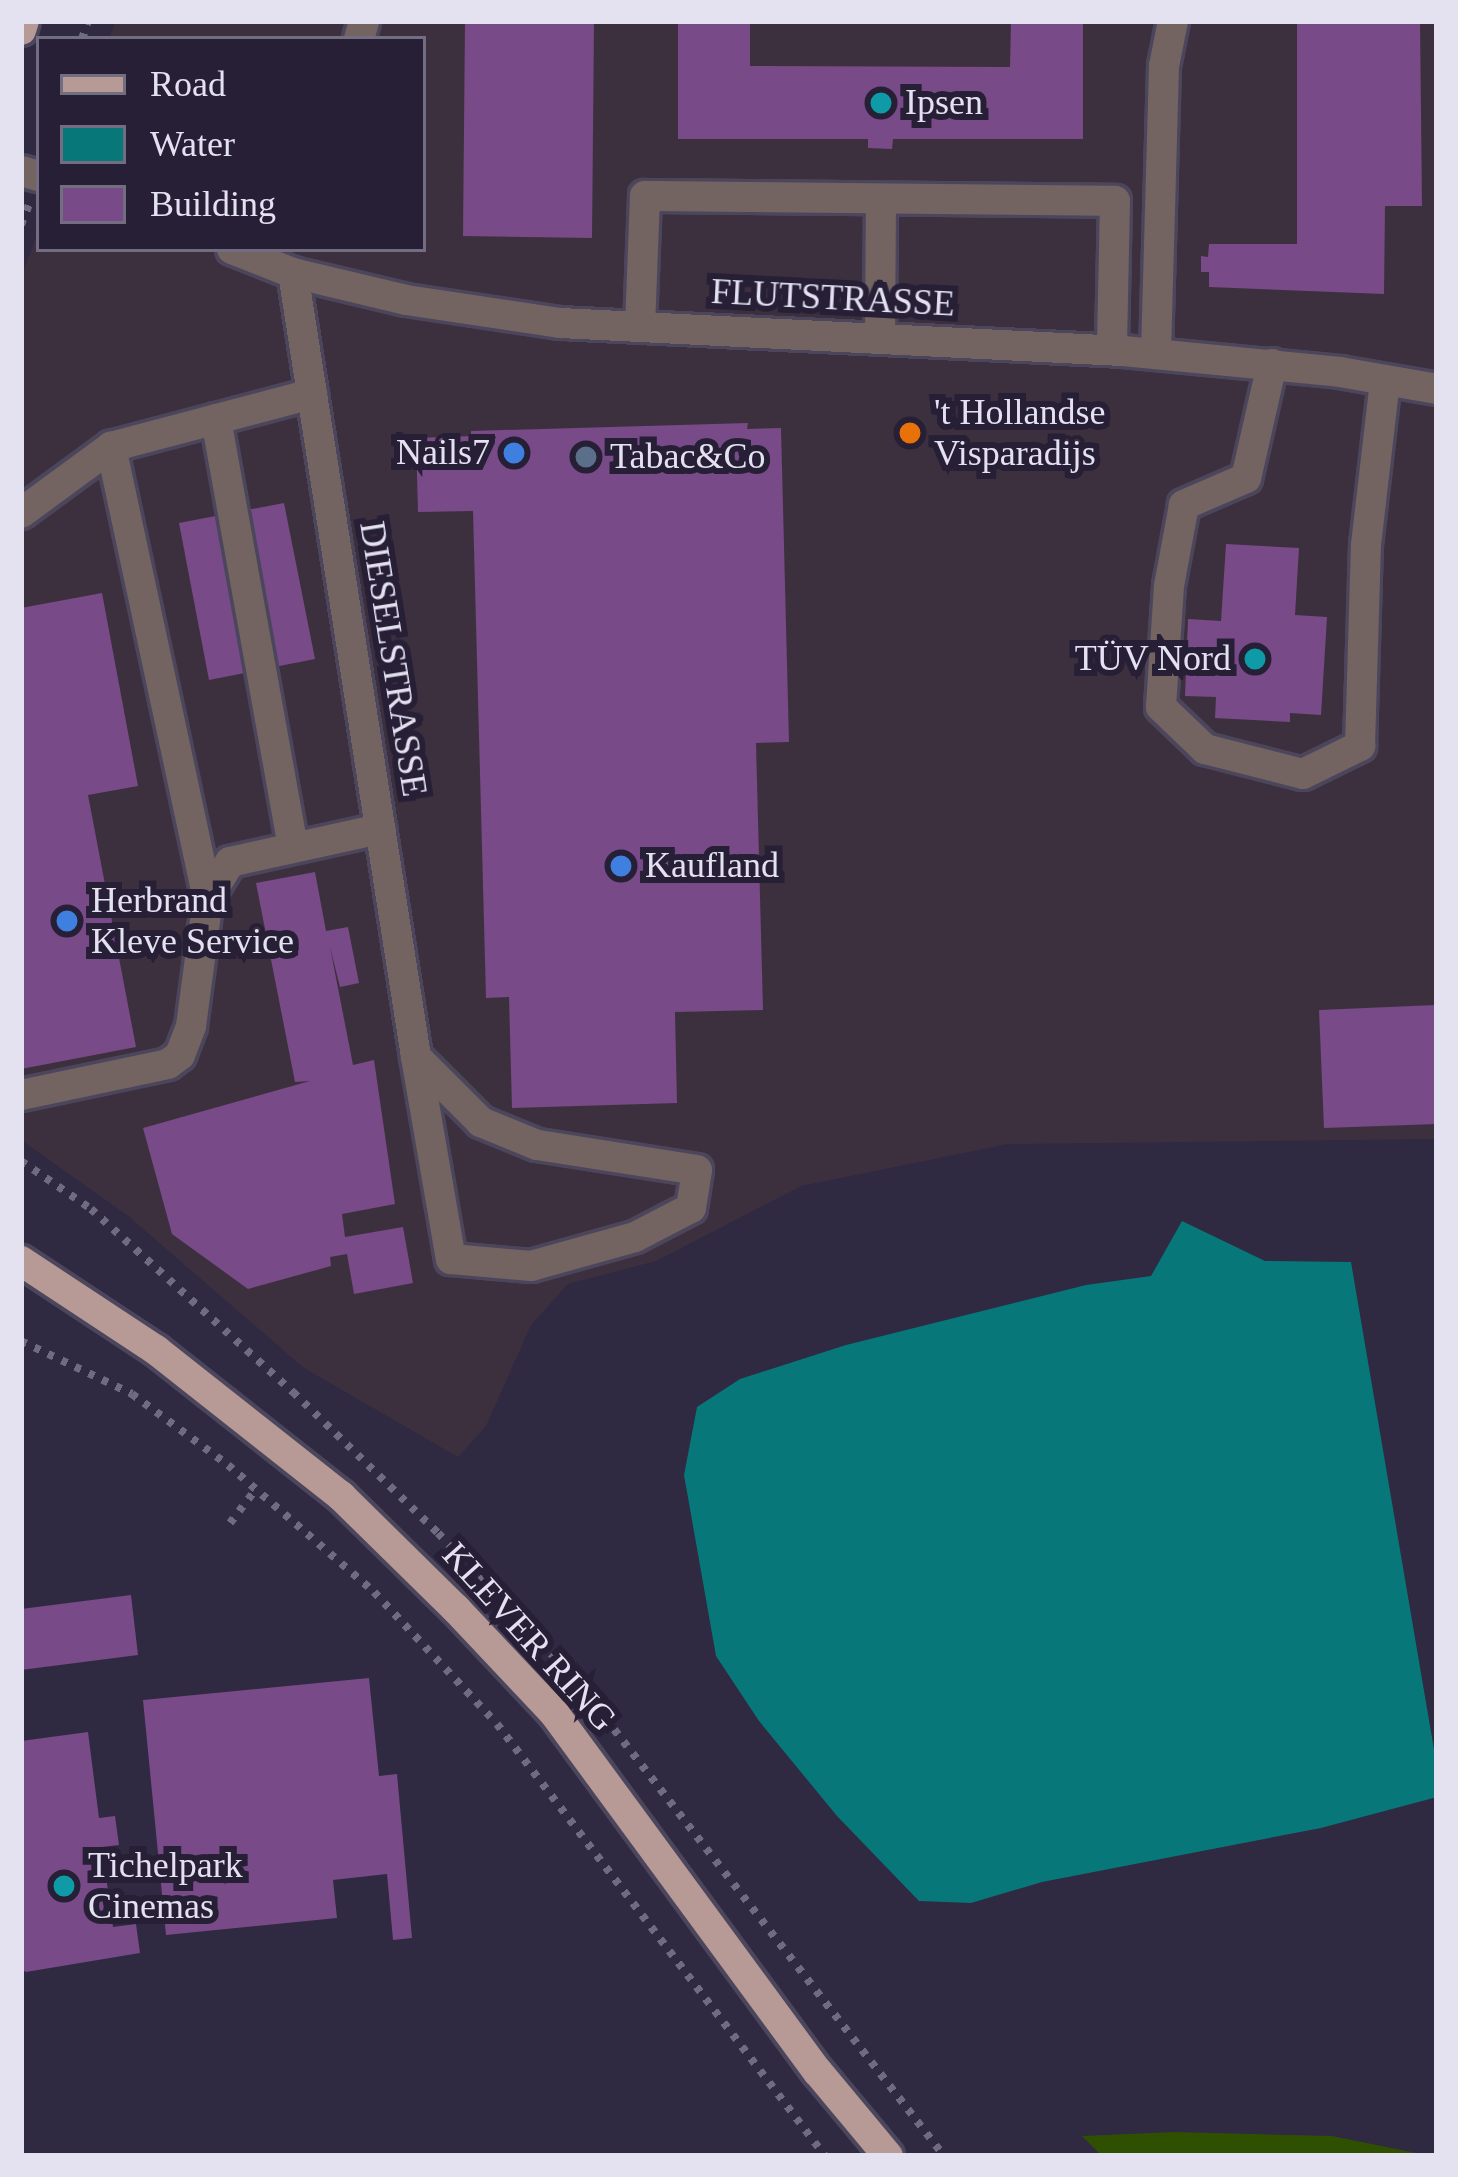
<!DOCTYPE html>
<html>
<head>
<meta charset="utf-8">
<style>
	body { margin:0 }
	#map { position:relative; width:1458px; height:2177px; overflow:hidden; background:#2f2941; font-family:"Times New Roman",serif }
	div>[style] { position:absolute }
	[style*='--x'] { left:calc(var(--x)*1px); top:calc(var(--y)*1px); width:calc(var(--w)*1px); rotate:calc(var(--a)*1deg) }
	.commercial>* { inset:0; background:#3d303e }
	.green>* { inset:0; background:#305001 }
	.water>* { inset:0; background:#077779 }
	.building>* { inset:0; background:#784a87 }
	.path>* { height:8px; margin-top:-4px; transform-origin:0; background:repeating-linear-gradient(90deg,#706b80 0 6px,transparent 0 15px) }
	.roads { filter:drop-shadow(3px 0 #4c465d) drop-shadow(-3px 0 #4c465d) drop-shadow(0 3px #4c465d) drop-shadow(0 -3px #4c465d) }
	.minor>* { height:30px; margin:-15px; padding:0 15px; transform-origin:15px; border-radius:15px; background:#736462 }
	.major>* { height:30px; margin:-15px; padding:0 15px; transform-origin:15px; border-radius:15px; background:#b79995 }
	.dots>* { width:33px; height:33px; translate:-50% -50%; box-sizing:border-box; border:6px solid #261f36; border-radius:50% }
	span { translate:-50% -50%; white-space:nowrap; text-align:center; line-height:1.15; -webkit-text-stroke:12px #261f36; paint-order:stroke }
	.poi-label { font-size:36px; color:#e4e1f1 }
	.left { translate:0 -50%; text-align:left }
	.right { translate:-100% -50%; text-align:right }
	.street-label { font-size:36px; color:#e4e1f1 }
	.frame { position:absolute; inset:0; border:24px solid #e4e1f1; pointer-events:none }
	.legend { position:absolute; left:36px; top:36px; width:390px; height:216px; box-sizing:border-box; background:#261f36; border:3px solid #726d81; margin:0; padding:15px 21px; list-style:none; font-size:36px; color:#e4e1f1 }
	.legend li { display:flex; align-items:center; gap:24px; height:60px }
	.legend b { width:60px; border:3px solid #726d81 }
</style>
</head>
<body>
<div id="map">
	<div class="commercial">
		<div style="clip-path:polygon(116px 21px,1437px 21px,1437px 1139px,1008px 1144px,801px 1186px,656px 1261px,568px 1284px,531px 1325px,486px 1426px,458px 1457px,304px 1368px,127px 1215px,21px 1140px,21px 277px,39px 230px,39px 249px,423px 249px,423px 39px,109px 39px)"></div>
	</div>
	<div class="green">
		<div style="clip-path:polygon(1174px 2132px,1332px 2136px,1431px 2156px,1102px 2156px,1082px 2136px)"></div>
	</div>
	<div class="water">
		<div style="clip-path:polygon(1182px 1221px,1265px 1261px,1351px 1262px,1437px 1767px,1437px 1797px,1321px 1828px,1042px 1882px,971px 1903px,919px 1901px,837px 1816px,759px 1721px,716px 1656px,684px 1475px,697px 1407px,740px 1379px,846px 1345px,1086px 1285px,1151px 1276px)"></div>
	</div>
	<div class="building">
		<div style="clip-path:polygon(465px 21px,594px 21px,592px 238px,463px 236px)"></div>
		<div style="clip-path:polygon(678px 21px,750px 21px,750px 66px,1010px 67px,1011px 21px,1083px 21px,1083px 139px,893px 139px,892px 149px,868px 148px,868px 139px,678px 139px)"></div>
		<div style="clip-path:polygon(1297px 21px,1420px 21px,1422px 206px,1385px 206px,1384px 294px,1209px 287px,1209px 272px,1201px 272px,1201px 256px,1208px 257px,1209px 244px,1297px 244px)"></div>
		<div style="clip-path:polygon(748px 423px,747px 429px,781px 428px,789px 742px,756px 743px,763px 1010px,675px 1012px,677px 1103px,512px 1108px,509px 997px,486px 998px,473px 511px,418px 512px,416px 438px,471px 436px,471px 431px)"></div>
		<div style="clip-path:polygon(284px 503px,315px 659px,209px 680px,179px 523px)"></div>
		<div style="clip-path:polygon(1226px 544px,1299px 548px,1295px 615px,1327px 617px,1321px 715px,1290px 713px,1290px 722px,1215px 718px,1216px 697px,1185px 696px,1188px 619px,1221px 621px)"></div>
		<div style="clip-path:polygon(102px 593px,138px 786px,88px 795px,136px 1047px,21px 1069px,21px 608px)"></div>
		<div style="clip-path:polygon(315px 872px,326px 931px,348px 927px,359px 983px,340px 987px,330px 947px,353px 1065px,374px 1060px,395px 1204px,342px 1214px,345px 1237px,403px 1227px,413px 1283px,354px 1294px,347px 1254px,330px 1257px,331px 1266px,248px 1289px,172px 1234px,143px 1128px,310px 1081px,295px 1082px,256px 883px)"></div>
		<div style="clip-path:polygon(1436px 1005px,1437px 1124px,1324px 1128px,1319px 1010px)"></div>
		<div style="clip-path:polygon(131px 1595px,138px 1655px,21px 1670px,21px 1609px)"></div>
		<div style="clip-path:polygon(369px 1678px,379px 1776px,397px 1774px,412px 1938px,393px 1940px,387px 1874px,333px 1880px,337px 1918px,166px 1935px,143px 1700px)"></div>
		<div style="clip-path:polygon(88px 1732px,99px 1818px,115px 1816px,119px 1845px,102px 1847px,113px 1927px,136px 1924px,140px 1953px,26px 1972px,21px 1969px,21px 1741px)"></div>
	</div>
	<div class="path">
		<div style="--x:82;--y:39;--w:19;--a:-72"></div>
		<div style="--x:21;--y:225;--w:22;--a:-69"></div>
		<div style="--x:21;--y:1161;--w:85;--a:34.4"></div>
		<div style="--x:91;--y:1209;--w:273;--a:42.2"></div>
		<div style="--x:293;--y:1392;--w:202;--a:44.2"></div>
		<div style="--x:438;--y:1533;--w:196;--a:46.9"></div>
		<div style="--x:21;--y:1341;--w:123;--a:25.5"></div>
		<div style="--x:132;--y:1394;--w:119;--a:36.5"></div>
		<div style="--x:228;--y:1465;--w:194;--a:41"></div>
		<div style="--x:374;--y:1592;--w:180;--a:47"></div>
		<div style="--x:497;--y:1724;--w:542;--a:52.79"></div>
		<div style="--x:230;--y:1523;--w:43;--a:-52.6"></div>
		<div style="--x:596;--y:1706;--w:569;--a:52.28"></div>
	</div>
	<div class="roads">
		<div class="minor">
			<div style="--x:359;--y:39;--w:19;--a:-74"></div>
			<div style="--x:21;--y:171;--w:19;--a:16"></div>
			<div style="--x:232;--y:249;--w:66;--a:21.5"></div>
			<div style="--x:293;--y:273;--w:116;--a:13.4"></div>
			<div style="--x:406;--y:300;--w:156;--a:8.5"></div>
			<div style="--x:560;--y:323;--w:564;--a:2.85"></div>
			<div style="--x:1123;--y:351;--w:218;--a:5.5"></div>
			<div style="--x:1340;--y:372;--w:98;--a:9.9"></div>
			<div style="--x:293;--y:273;--w:794;--a:81.08"></div>
			<div style="--x:416;--y:1057;--w:205;--a:80.2"></div>
			<div style="--x:451;--y:1259;--w:80;--a:5"></div>
			<div style="--x:531;--y:1266;--w:108;--a:-15.6"></div>
			<div style="--x:635;--y:1237;--w:63;--a:-27.4"></div>
			<div style="--x:691;--y:1208;--w:38;--a:-81"></div>
			<div style="--x:697;--y:1170;--w:162;--a:-171.1"></div>
			<div style="--x:537;--y:1145;--w:61;--a:-157.7"></div>
			<div style="--x:481;--y:1122;--w:92;--a:-135"></div>
			<div style="--x:640;--y:327;--w:131;--a:-87.8"></div>
			<div style="--x:645;--y:196;--w:470;--a:0.6"></div>
			<div style="--x:1115;--y:201;--w:149;--a:91.2"></div>
			<div style="--x:880;--y:339;--w:140;--a:-89.6"></div>
			<div style="--x:1156;--y:353;--w:287;--a:-88.4"></div>
			<div style="--x:1164;--y:66;--w:46;--a:-78.7"></div>
			<div style="--x:1272;--y:364;--w:117;--a:102.8"></div>
			<div style="--x:1246;--y:478;--w:68;--a:156.5"></div>
			<div style="--x:1184;--y:505;--w:82;--a:100.5"></div>
			<div style="--x:1169;--y:586;--w:121;--a:93.8"></div>
			<div style="--x:1161;--y:707;--w:61;--a:43.7"></div>
			<div style="--x:1205;--y:749;--w:101;--a:14.3"></div>
			<div style="--x:1303;--y:774;--w:64;--a:-26.2"></div>
			<div style="--x:1360;--y:746;--w:201;--a:-88.3"></div>
			<div style="--x:1366;--y:545;--w:166;--a:-83.4"></div>
			<div style="--x:216;--y:419;--w:435;--a:79.8"></div>
			<div style="--x:111;--y:447;--w:461;--a:77.9"></div>
			<div style="--x:21;--y:513;--w:112;--a:-36.3"></div>
			<div style="--x:111;--y:447;--w:208;--a:-14.8"></div>
			<div style="--x:21;--y:1095;--w:150;--a:-11.9"></div>
			<div style="--x:168;--y:1064;--w:15;--a:-37"></div>
			<div style="--x:180;--y:1055;--w:31;--a:-69"></div>
			<div style="--x:191;--y:1026;--w:129;--a:-82.4"></div>
			<div style="--x:208;--y:898;--w:42;--a:-58.6"></div>
			<div style="--x:230;--y:862;--w:154;--a:-12.4"></div>
		</div>
		<div class="major">
			<div style="--x:21;--y:30;--w:9;--a:-72"></div>
			<div style="--x:21;--y:1261;--w:162;--a:33.4"></div>
			<div style="--x:156;--y:1350;--w:236;--a:38.3"></div>
			<div style="--x:341;--y:1496;--w:161;--a:44.5"></div>
			<div style="--x:456;--y:1609;--w:143;--a:46.7"></div>
			<div style="--x:554;--y:1713;--w:446;--a:53.7"></div>
			<div style="--x:818;--y:2072;--w:109;--a:50.2"></div>
		</div>
	</div>
	<div class="dots">
		<div style="left:881px;top:103px;background:#0f9aa8"></div>
		<div style="left:910px;top:433px;background:#e8710a"></div>
		<div style="left:514px;top:453px;background:#3f7fe0"></div>
		<div style="left:586px;top:457px;background:#5c6f8a"></div>
		<div style="left:1255px;top:659px;background:#0f9aa8"></div>
		<div style="left:621px;top:866px;background:#3f7fe0"></div>
		<div style="left:67px;top:921px;background:#3f7fe0"></div>
		<div style="left:64px;top:1886px;background:#0f9aa8"></div>
	</div>
	<div class="poi-label">
		<span class="left" style="left:905px;top:103px">Ipsen</span>
		<span class="left" style="left:934px;top:433px">'t Hollandse<br>Visparadijs</span>
		<span class="right" style="left:490px;top:453px">Nails7</span>
		<span class="left" style="left:610px;top:457px">Tabac&amp;Co</span>
		<span class="right" style="left:1231px;top:659px">TÜV Nord</span>
		<span class="left" style="left:645px;top:866px">Kaufland</span>
		<span class="left" style="left:91px;top:921px">Herbrand<br>Kleve Service</span>
		<span class="left" style="left:88px;top:1886px">Tichelpark<br>Cinemas</span>
	</div>
	<div class="street-label">
		<span style="left:833px;top:298px;rotate:3deg">FLUTSTRASSE</span>
		<span style="left:393px;top:659px;rotate:81deg">DIESELSTRASSE</span>
		<span style="left:529px;top:1637px;rotate:48deg">KLEVER RING</span>
	</div>
	<div class="frame"></div>
	<ul class="legend">
	<li><b style="height:15px;background:#b79995"></b>Road</li>
	<li><b style="height:33px;background:#077779"></b>Water</li>
	<li><b style="height:33px;background:#784a87"></b>Building</li>
	</ul>
</div>
</body>
</html>
